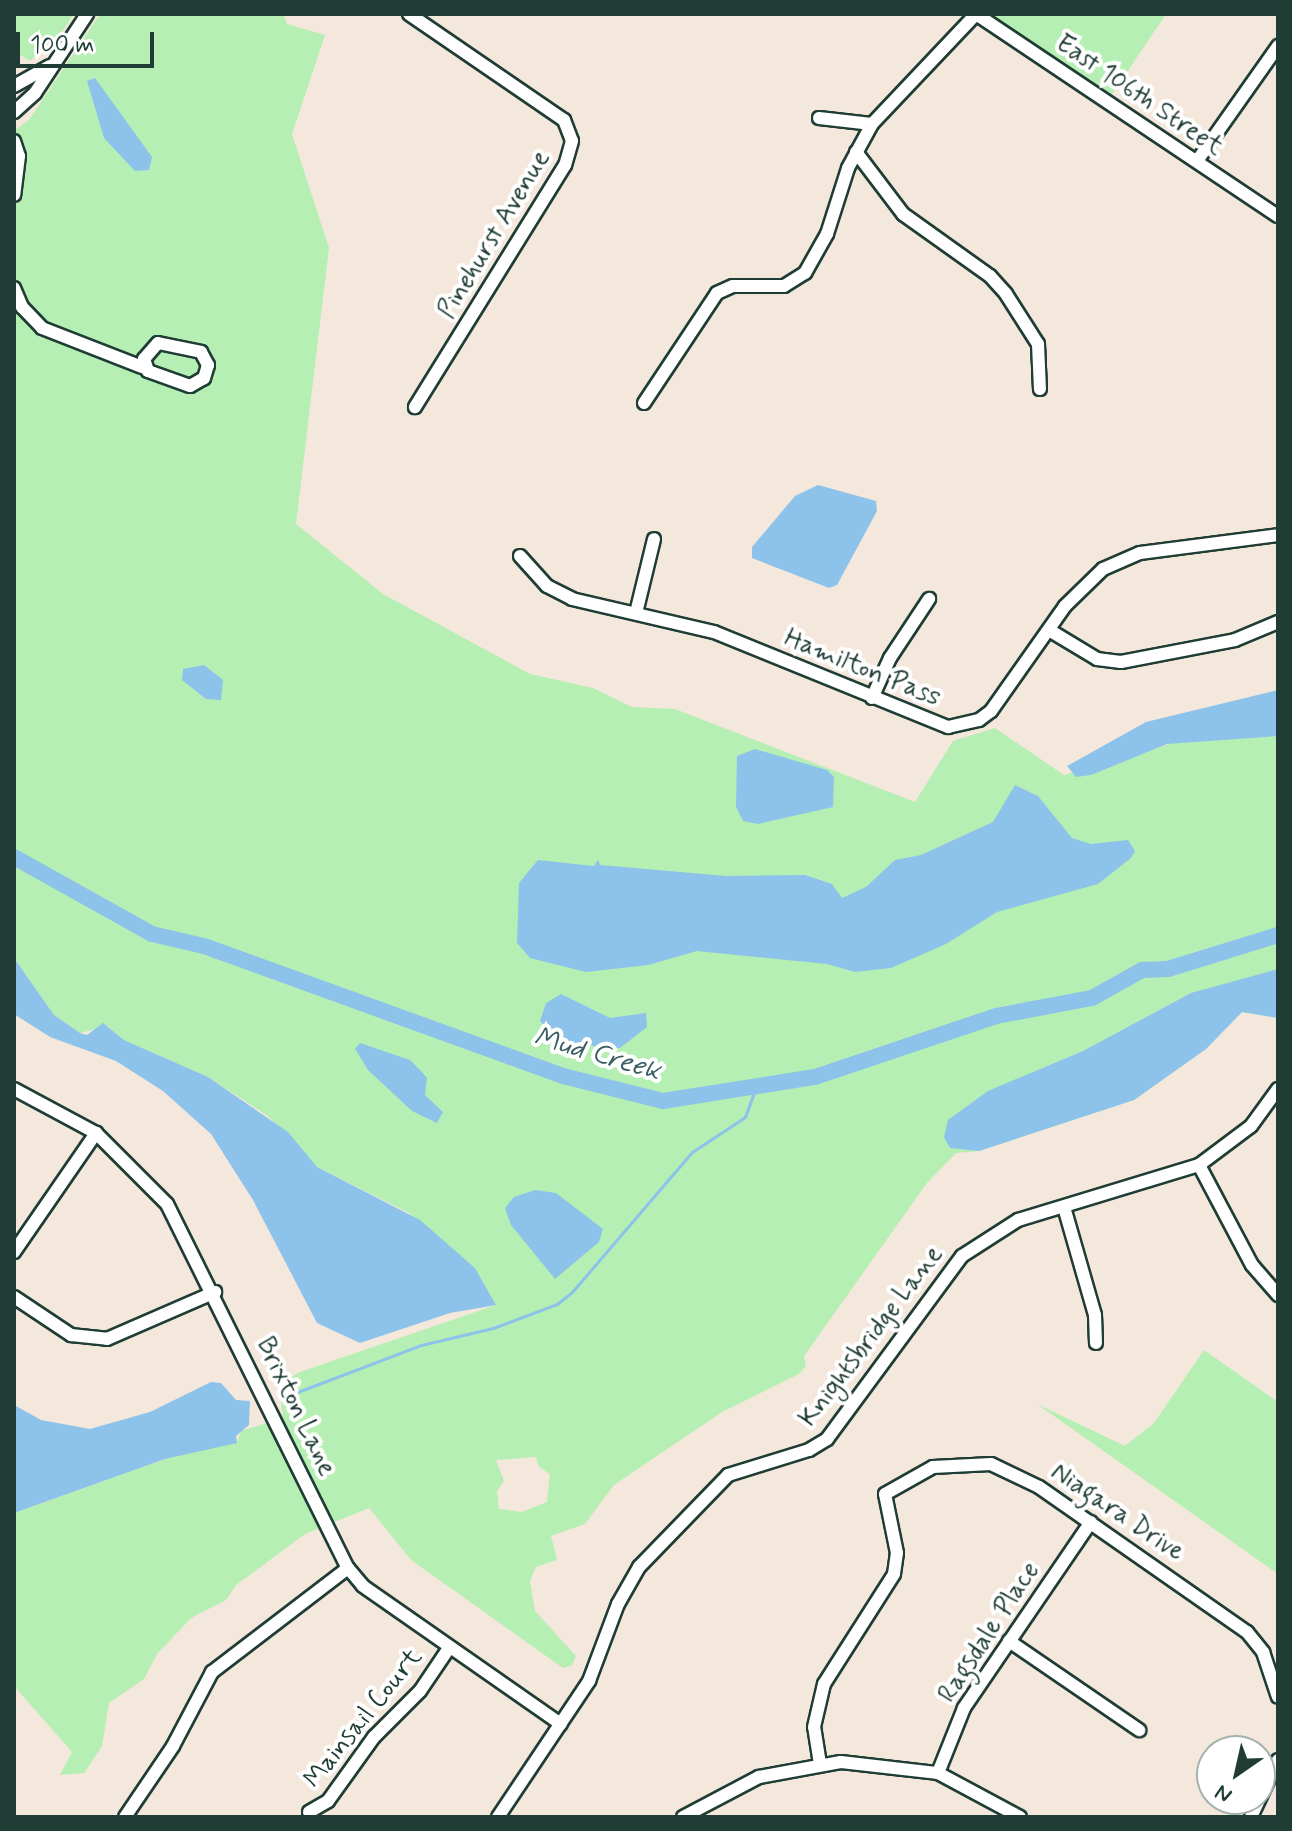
<!DOCTYPE html>
<html>
<head>
<meta charset="utf-8">
<style>
	body { margin:0 }
	#map { position:relative; width:1292px; height:1831px; overflow:hidden; background:#f4e7dc; font-family:Mynerve,sans-serif }
	div>[style] { position:absolute }
	[style*='--x'] { left:calc(var(--x)*1px); top:calc(var(--y)*1px); width:calc(var(--w)*1px); rotate:calc(var(--a)*1deg) }
	.green>* { inset:0; background:#b6efb3 }
	.water>* { inset:0; background:#8dc2ea }
	.stream>* { height:3px; margin:-1.5px; padding:0 1.5px; transform-origin:1.5px; border-radius:1.5px; background:#8dc2ea }
	.river>* { height:16px; margin:-8px; padding:0 8px; transform-origin:8px; border-radius:8px; background:#8dc2ea }
	.roads { filter:drop-shadow(2px 0 #1f3d34) drop-shadow(-2px 0 #1f3d34) drop-shadow(0 2px #1f3d34) drop-shadow(0 -2px #1f3d34) }
	.minor>* { height:12px; margin:-6px; padding:0 6px; transform-origin:6px; border-radius:6px; background:#fff }
	span { translate:-50% -50%; white-space:nowrap; text-align:center; line-height:1.15; -webkit-text-stroke:8px #fff; paint-order:stroke }
	.street-label { font-size:26px; color:#1f3d34 }
	.water-label { font-size:28px; color:#3a5e62; font-style:italic }
	.frame { position:absolute; inset:0; border:16px solid #1f3d34; pointer-events:none }
	.north { position:absolute; left:1196px; top:1735px; width:80px; height:80px; box-sizing:border-box; background:#fff; border:2px solid #a5b1ae; border-radius:50%; rotate:214deg; font-size:22px; font-weight:700; line-height:32px; text-align:center; color:#1f3d34 }
	.north::after { content:''; display:block; margin:auto; width:28px; height:36px; background:#1f3d34; clip-path:polygon(50% 0,100% 100%,50% 72%,0 100%) }
	.scale { position:absolute; left:16px; top:32px; width:138px; height:36px; box-sizing:border-box; border:4px solid #1f3d34; border-top:0; padding-left:10px; font-size:24px; line-height:28px; white-space:nowrap; color:#1f3d34; -webkit-text-stroke:6px #fff; paint-order:stroke }
</style>
</head>
<body>
<div id="map">
	<div class="green">
		<div style="clip-path:polygon(14px 14px,74px 14px,59px 36px,30px 61px,14px 51px)"></div>
		<div style="clip-path:polygon(evenodd,100px 14px,283px 14px,287px 24px,325px 35px,292px 134px,329px 248px,296px 524px,383px 594px,530px 674px,593px 688px,632px 707px,675px 709px,915px 802px,953px 741px,995px 728px,1064px 775px,1278px 712px,1278px 1018px,1242px 1012px,1206px 1049px,1134px 1100px,979px 1151px,956px 1153px,927px 1183px,804px 1356px,806px 1366px,799px 1374px,722px 1412px,614px 1485px,585px 1524px,551px 1536px,557px 1560px,536px 1567px,530px 1581px,535px 1611px,576px 1656px,572px 1665px,563px 1668px,411px 1560px,369px 1508px,305px 1534px,236px 1585px,226px 1600px,191px 1618px,157px 1654px,144px 1679px,109px 1703px,102px 1746px,84px 1773px,60px 1775px,72px 1752px,14px 1686px,14px 1513px,165px 1459px,237px 1442px,241px 1431px,283px 1418px,279px 1384px,300px 1372px,496px 1305px,475px 1268px,409px 1213px,317px 1167px,268px 1116px,208px 1077px,124px 1040px,107px 1026px,80px 1033px,54px 1015px,14px 958px,14px 131px,29px 120px,100px 14px,536px 1457px,539px 1467px,550px 1474px,547px 1502px,522px 1512px,499px 1509px,497px 1491px,504px 1481px,496px 1460px,536px 1457px)"></div>
		<div style="clip-path:polygon(988px 14px,1166px 14px,1111px 96px)"></div>
		<div style="clip-path:polygon(1204px 1350px,1278px 1402px,1278px 1574px,1037px 1404px,1125px 1446px,1154px 1423px)"></div>
	</div>
	<div class="water">
		<div style="clip-path:polygon(95px 78px,152px 157px,149px 170px,135px 171px,104px 138px,87px 81px)"></div>
		<div style="clip-path:polygon(818px 485px,876px 501px,877px 511px,837px 585px,829px 588px,752px 558px,752px 547px,795px 496px)"></div>
		<div style="clip-path:polygon(204px 665px,223px 680px,221px 700px,206px 699px,182px 680px,183px 669px)"></div>
		<div style="clip-path:polygon(1278px 690px,1278px 736px,1167px 744px,1091px 775px,1076px 777px,1067px 766px,1146px 722px)"></div>
		<div style="clip-path:polygon(755px 749px,827px 770px,834px 777px,833px 807px,758px 824px,743px 821px,736px 807px,737px 756px)"></div>
		<div style="clip-path:polygon(1015px 785px,1038px 796px,1072px 838px,1091px 844px,1128px 840px,1135px 851px,1131px 858px,1098px 884px,997px 912px,946px 944px,891px 968px,855px 972px,827px 964px,697px 951px,648px 965px,586px 972px,530px 958px,517px 943px,519px 883px,538px 860px,594px 866px,598px 860px,600px 865px,726px 876px,805px 875px,832px 884px,842px 898px,866px 887px,895px 860px,921px 855px,993px 822px)"></div>
		<div style="clip-path:polygon(14px 958px,54px 1015px,80px 1033px,87px 1035px,103px 1023px,124px 1040px,208px 1077px,288px 1132px,317px 1167px,420px 1220px,475px 1268px,496px 1305px,450px 1313px,360px 1343px,317px 1323px,253px 1200px,211px 1134px,163px 1091px,116px 1061px,50px 1037px,14px 1014px)"></div>
		<div style="clip-path:polygon(1278px 969px,1278px 1018px,1242px 1012px,1206px 1049px,1134px 1100px,979px 1151px,950px 1148px,944px 1137px,948px 1120px,988px 1091px,1083px 1051px,1191px 993px)"></div>
		<div style="clip-path:polygon(561px 994px,610px 1018px,646px 1013px,647px 1027px,620px 1048px,572px 1044px,553px 1035px,540px 1021px,546px 1003px)"></div>
		<div style="clip-path:polygon(360px 1043px,410px 1060px,421px 1071px,427px 1078px,425px 1095px,443px 1112px,437px 1123px,412px 1111px,368px 1070px,355px 1049px)"></div>
		<div style="clip-path:polygon(535px 1190px,556px 1193px,603px 1229px,599px 1242px,555px 1279px,511px 1225px,505px 1208px,514px 1197px)"></div>
		<div style="clip-path:polygon(211px 1382px,221px 1383px,236px 1400px,250px 1401px,249px 1425px,236px 1436px,237px 1443px,165px 1459px,14px 1513px,14px 1405px,41px 1420px,90px 1429px,150px 1412px)"></div>
	</div>
	<div class="stream">
		<div style="--x:287;--y:1396;--w:143;--a:-20.8"></div>
		<div style="--x:421;--y:1345;--w:74;--a:-13.3"></div>
		<div style="--x:493;--y:1328;--w:68;--a:-20.6"></div>
		<div style="--x:557;--y:1304;--w:19;--a:-39"></div>
		<div style="--x:572;--y:1292;--w:184;--a:-49.4"></div>
		<div style="--x:692;--y:1152;--w:64;--a:-33.4"></div>
		<div style="--x:745;--y:1117;--w:29;--a:-70"></div>
	</div>
	<div class="river">
		<div style="--x:14;--y:857;--w:158;--a:29.2"></div>
		<div style="--x:152;--y:934;--w:53;--a:13"></div>
		<div style="--x:204;--y:946;--w:382;--a:19.9"></div>
		<div style="--x:563;--y:1076;--w:103;--a:14"></div>
		<div style="--x:663;--y:1101;--w:154;--a:-9"></div>
		<div style="--x:815;--y:1077;--w:191;--a:-18.6"></div>
		<div style="--x:996;--y:1016;--w:98;--a:-10.6"></div>
		<div style="--x:1092;--y:998;--w:57;--a:-29.2"></div>
		<div style="--x:1142;--y:970;--w:26;--a:-2"></div>
		<div style="--x:1168;--y:969;--w:115;--a:-17.2"></div>
	</div>
	<div class="roads">
		<div class="minor">
			<div style="--x:409;--y:14;--w:188;--a:34.4"></div>
			<div style="--x:564;--y:120;--w:22;--a:69"></div>
			<div style="--x:572;--y:141;--w:25;--a:106"></div>
			<div style="--x:565;--y:165;--w:285;--a:121.8"></div>
			<div style="--x:14;--y:86;--w:41;--a:-29.1"></div>
			<div style="--x:14;--y:112;--w:28;--a:-42"></div>
			<div style="--x:35;--y:93;--w:95;--a:-56.6"></div>
			<div style="--x:819;--y:118;--w:53;--a:6.5"></div>
			<div style="--x:14;--y:141;--w:16;--a:72"></div>
			<div style="--x:19;--y:156;--w:39;--a:97"></div>
			<div style="--x:856;--y:152;--w:78;--a:52.8"></div>
			<div style="--x:903;--y:214;--w:107;--a:35.5"></div>
			<div style="--x:990;--y:276;--w:24;--a:48"></div>
			<div style="--x:1006;--y:294;--w:59;--a:57.4"></div>
			<div style="--x:1038;--y:344;--w:45;--a:87.5"></div>
			<div style="--x:1197;--y:161;--w:141;--a:-54.8"></div>
			<div style="--x:14;--y:288;--w:21;--a:67"></div>
			<div style="--x:22;--y:307;--w:29;--a:46"></div>
			<div style="--x:42;--y:328;--w:107;--a:21.3"></div>
			<div style="--x:158;--y:343;--w:44;--a:11.8"></div>
			<div style="--x:201;--y:352;--w:15;--a:62"></div>
			<div style="--x:208;--y:365;--w:14;--a:107"></div>
			<div style="--x:204;--y:378;--w:16;--a:150"></div>
			<div style="--x:190;--y:386;--w:45;--a:-160.3"></div>
			<div style="--x:148;--y:371;--w:13;--a:-108"></div>
			<div style="--x:144;--y:359;--w:21;--a:-49"></div>
			<div style="--x:644;--y:403;--w:132;--a:-56.4"></div>
			<div style="--x:717;--y:293;--w:17;--a:-24"></div>
			<div style="--x:733;--y:286;--w:51;--a:0"></div>
			<div style="--x:784;--y:286;--w:25;--a:-32"></div>
			<div style="--x:805;--y:273;--w:45;--a:-60.6"></div>
			<div style="--x:827;--y:234;--w:69;--a:-72.3"></div>
			<div style="--x:848;--y:168;--w:50;--a:-61.4"></div>
			<div style="--x:872;--y:124;--w:151;--a:-46.6"></div>
			<div style="--x:976;--y:14;--w:363;--a:33.8"></div>
			<div style="--x:520;--y:556;--w:40;--a:48"></div>
			<div style="--x:547;--y:586;--w:28;--a:27"></div>
			<div style="--x:572;--y:599;--w:146;--a:13.1"></div>
			<div style="--x:714;--y:632;--w:253;--a:22.1"></div>
			<div style="--x:948;--y:727;--w:32;--a:-13"></div>
			<div style="--x:979;--y:720;--w:15;--a:-37"></div>
			<div style="--x:991;--y:711;--w:128;--a:-54.8"></div>
			<div style="--x:1065;--y:606;--w:53;--a:-44.2"></div>
			<div style="--x:1103;--y:569;--w:40;--a:-23.4"></div>
			<div style="--x:1140;--y:553;--w:139;--a:-7.4"></div>
			<div style="--x:636;--y:613;--w:76;--a:-76.3"></div>
			<div style="--x:1049;--y:630;--w:56;--a:31.1"></div>
			<div style="--x:1097;--y:659;--w:24;--a:7"></div>
			<div style="--x:1121;--y:662;--w:116;--a:-10.9"></div>
			<div style="--x:1235;--y:640;--w:47;--a:-22.7"></div>
			<div style="--x:872;--y:698;--w:44;--a:-65.8"></div>
			<div style="--x:890;--y:658;--w:71;--a:-56.5"></div>
			<div style="--x:14;--y:1089;--w:93;--a:28.2"></div>
			<div style="--x:96;--y:1133;--w:100;--a:45"></div>
			<div style="--x:167;--y:1204;--w:407;--a:63.6"></div>
			<div style="--x:348;--y:1568;--w:23;--a:50"></div>
			<div style="--x:363;--y:1586;--w:241;--a:34.9"></div>
			<div style="--x:1199;--y:1165;--w:113;--a:62.1"></div>
			<div style="--x:1252;--y:1265;--w:40;--a:49"></div>
			<div style="--x:1064;--y:1207;--w:112;--a:74"></div>
			<div style="--x:1095;--y:1315;--w:28;--a:88"></div>
			<div style="--x:14;--y:1252;--w:145;--a:-55.4"></div>
			<div style="--x:14;--y:1297;--w:69;--a:33.7"></div>
			<div style="--x:71;--y:1335;--w:36;--a:6"></div>
			<div style="--x:107;--y:1339;--w:118;--a:-23.5"></div>
			<div style="--x:1009;--y:1641;--w:158;--a:34.4"></div>
			<div style="--x:820;--y:1764;--w:37;--a:-99"></div>
			<div style="--x:814;--y:1727;--w:44;--a:-76.9"></div>
			<div style="--x:824;--y:1684;--w:130;--a:-57.5"></div>
			<div style="--x:894;--y:1574;--w:21;--a:-82"></div>
			<div style="--x:897;--y:1553;--w:60;--a:-101.5"></div>
			<div style="--x:885;--y:1494;--w:55;--a:-29.4"></div>
			<div style="--x:933;--y:1467;--w:58;--a:-3"></div>
			<div style="--x:991;--y:1464;--w:53;--a:25.6"></div>
			<div style="--x:1039;--y:1487;--w:254;--a:34.9"></div>
			<div style="--x:1247;--y:1632;--w:26;--a:51"></div>
			<div style="--x:1263;--y:1652;--w:47;--a:71.6"></div>
			<div style="--x:938;--y:1773;--w:70;--a:-68.2"></div>
			<div style="--x:964;--y:1708;--w:225;--a:-55.7"></div>
			<div style="--x:309;--y:1812;--w:22;--a:-30"></div>
			<div style="--x:328;--y:1801;--w:79;--a:-54.3"></div>
			<div style="--x:374;--y:1737;--w:65;--a:-45"></div>
			<div style="--x:420;--y:1691;--w:52;--a:-56"></div>
			<div style="--x:125;--y:1817;--w:86;--a:-55.9"></div>
			<div style="--x:173;--y:1746;--w:84;--a:-62.2"></div>
			<div style="--x:212;--y:1672;--w:171;--a:-37.4"></div>
			<div style="--x:498;--y:1817;--w:164;--a:-56.2"></div>
			<div style="--x:589;--y:1681;--w:82;--a:-69.4"></div>
			<div style="--x:618;--y:1604;--w:43;--a:-60.4"></div>
			<div style="--x:639;--y:1567;--w:128;--a:-45.9"></div>
			<div style="--x:728;--y:1475;--w:85;--a:-17.2"></div>
			<div style="--x:809;--y:1450;--w:21;--a:-31"></div>
			<div style="--x:827;--y:1439;--w:227;--a:-53.6"></div>
			<div style="--x:962;--y:1256;--w:67;--a:-32.7"></div>
			<div style="--x:1018;--y:1220;--w:189;--a:-16.9"></div>
			<div style="--x:1199;--y:1165;--w:65;--a:-36.9"></div>
			<div style="--x:1251;--y:1126;--w:46;--a:-53.9"></div>
			<div style="--x:683;--y:1817;--w:86;--a:-27.8"></div>
			<div style="--x:759;--y:1777;--w:83;--a:-10.4"></div>
			<div style="--x:841;--y:1762;--w:98;--a:6.5"></div>
			<div style="--x:938;--y:1773;--w:93;--a:28.2"></div>
			<div style="--x:1251;--y:1817;--w:63;--a:-64.7"></div>
		</div>
	</div>
	<div class="street-label">
		<span style="left:1139px;top:96px;rotate:34deg">East 106th Street</span>
		<span style="left:495px;top:235px;rotate:-59deg">Pinehurst Avenue</span>
		<span style="left:862px;top:669px;rotate:22deg">Hamilton Pass</span>
		<span style="left:872px;top:1337px;rotate:-53deg">Knightsbridge Lane</span>
		<span style="left:295px;top:1407px;rotate:64deg">Brixton Lane</span>
		<span style="left:1117px;top:1513px;rotate:34deg">Niagara Drive</span>
		<span style="left:990px;top:1633px;rotate:-57deg">Ragsdale Place</span>
		<span style="left:364px;top:1719px;rotate:-51deg">Mainsail Court</span>
	</div>
	<div class="water-label">
		<span style="left:597px;top:1055px;rotate:16deg">Mud Creek</span>
	</div>
	<div class="frame"></div>
	<div class="north">N</div>
	<div class="scale">100 m</div>
</div>
</body>
</html>
